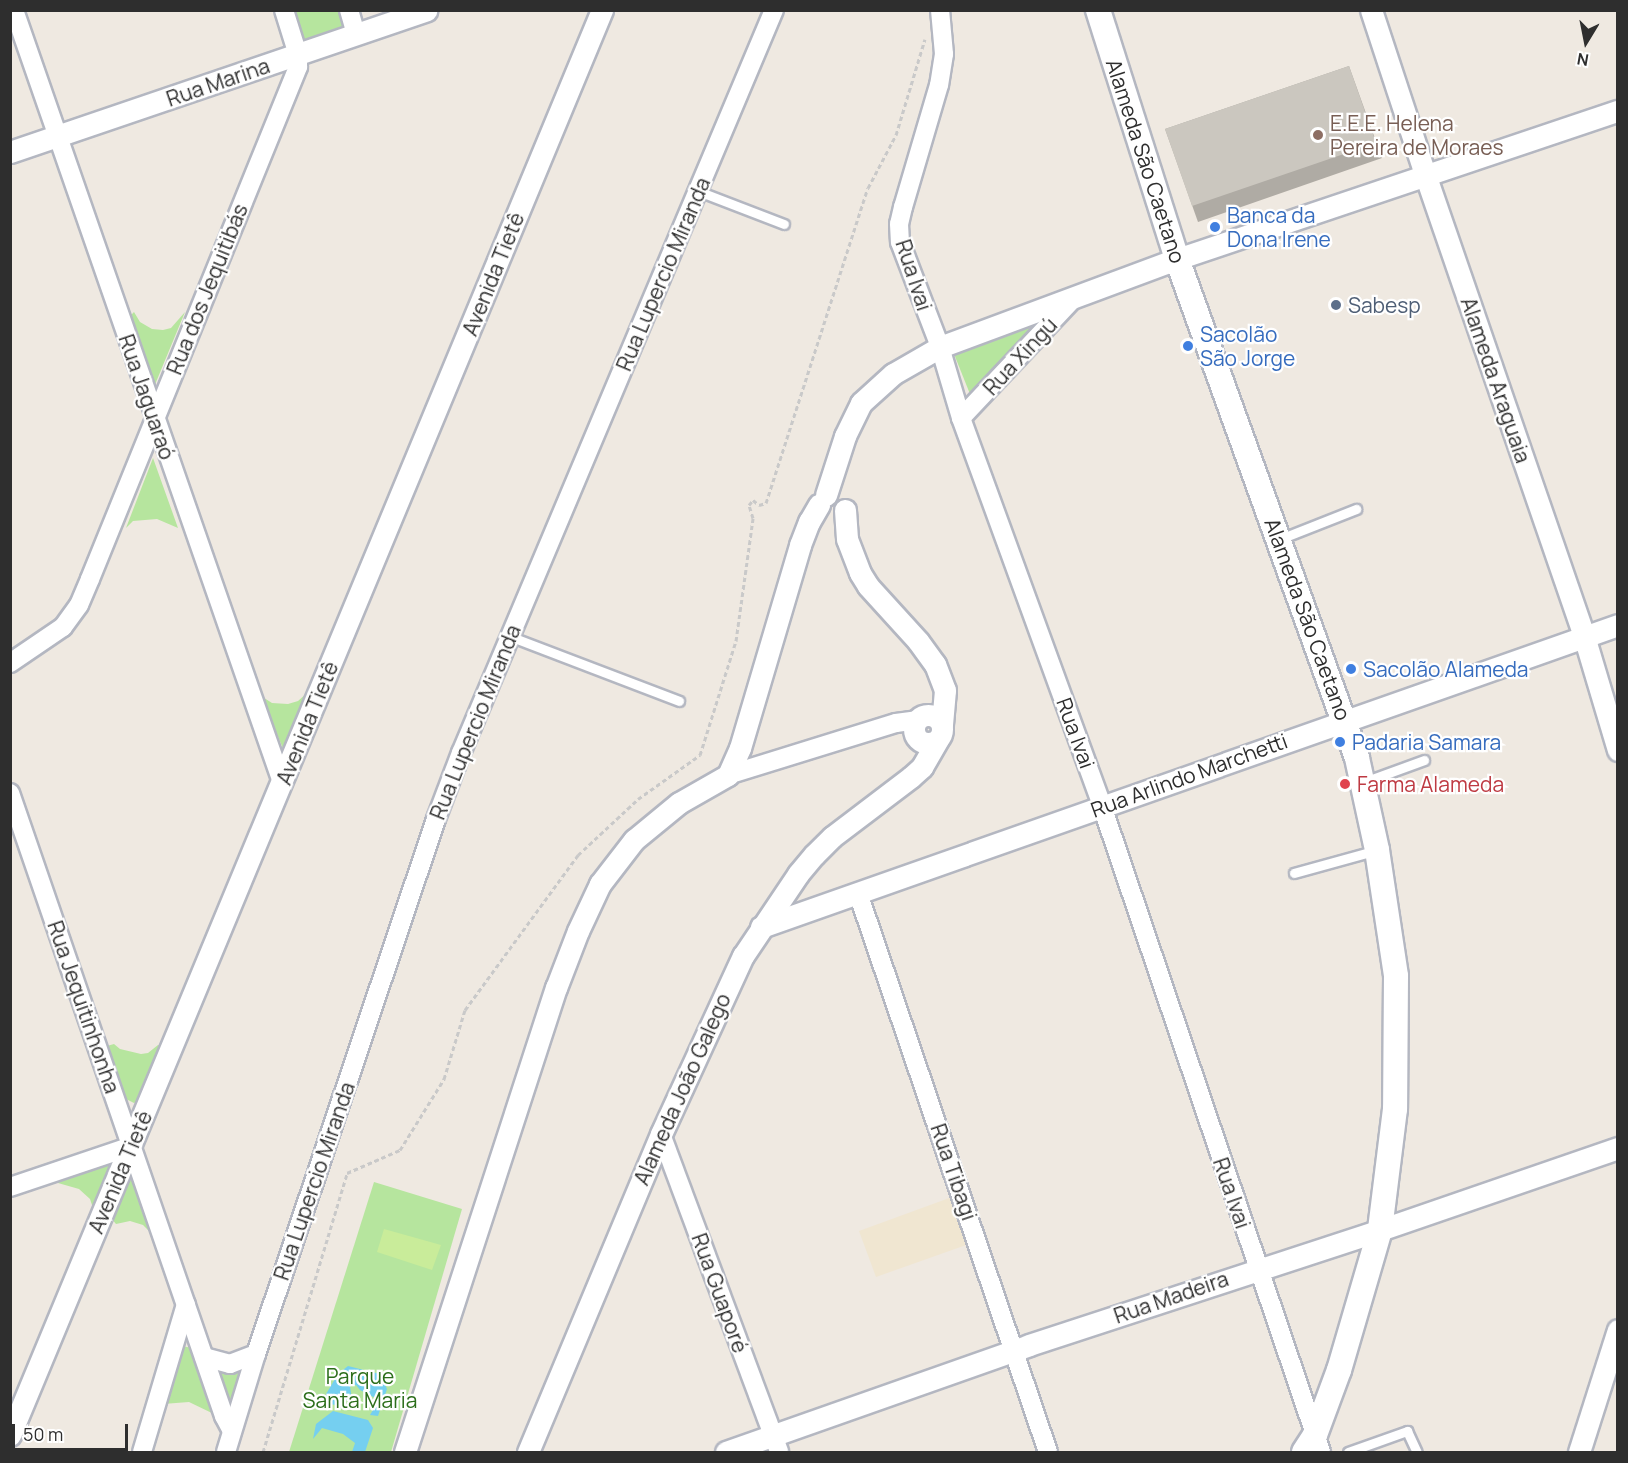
<!DOCTYPE html>
<html>
<head>
<meta charset="utf-8">
<style>
	body { margin:0 }
	#map { position:relative; width:1628px; height:1463px; overflow:hidden; background:#efe9e1; font-family:Manrope,sans-serif }
	div>[style] { position:absolute }
	[style*='--x'] { left:calc(var(--x)*1px); top:calc(var(--y)*1px); width:calc(var(--w)*1px); rotate:calc(var(--a)*1deg) }
	.education>* { inset:0; background:#f0e6d1 }
	.green>* { inset:0; background:#b6e59e }
	.pitch>* { inset:0; background:#c9ec9a }
	.water>* { inset:0; background:#75cff0 }
	.path>* { height:3px; margin-top:-1.5px; transform-origin:0; background:repeating-linear-gradient(90deg,#c9c9c9 0 4.5px,transparent 0 7.5px) }
	.roads { filter:drop-shadow(2px 0 #b4b7c1) drop-shadow(-2px 0 #b4b7c1) drop-shadow(0 2px #b4b7c1) drop-shadow(0 -2px #b4b7c1) }
	.service>* { height:9px; margin:-4.5px; padding:0 4.5px; transform-origin:4.5px; border-radius:4.5px; background:#fff }
	.minor>* { height:18px; margin:-9px; padding:0 9px; transform-origin:9px; border-radius:9px; background:#fff }
	.tertiary>* { height:21px; margin:-10.5px; padding:0 10.5px; transform-origin:10.5px; border-radius:10.5px; background:#fff }
	.tertiary>.ring { margin:-10.5px; padding:0; box-sizing:content-box; background:none; border:21px solid #fff; border-radius:50% }
	.secondary>* { height:24px; margin:-12px; padding:0 12px; transform-origin:12px; border-radius:12px; background:#fff }
	.wall>* { inset:0; background:#afaba4 }
	.building>* { inset:0; background:#cbc7bf }
	.dots>* { width:16px; height:16px; translate:-50% -50%; box-sizing:border-box; border:3px solid #fff; border-radius:50% }
	span { translate:-50% -50%; white-space:nowrap; text-align:center; line-height:1.15; -webkit-text-stroke:4.5px #fff; paint-order:stroke }
	.street-label { font-size:21px; color:#2e2e2e }
	.education-label { font-size:21px; color:#785e54 }
	.left { translate:0 -50%; text-align:left }
	.shop-label { font-size:21px; color:#366cbe }
	.service-label { font-size:21px; color:#4e5e75 }
	.health-label { font-size:21px; color:#be3a42 }
	.park-label { font-size:21px; color:#2c6e1b }
	.frame { position:absolute; inset:0; border:12px solid #2e2e2e; pointer-events:none }
	.north { position:absolute; left:1556px; top:12px; width:60px; height:60px; -webkit-text-stroke:4px #fff; paint-order:stroke; rotate:190deg; font-size:16px; font-weight:700; line-height:24px; text-align:center; color:#2e2e2e }
	.north::after { content:''; display:block; margin:auto; width:21px; height:27px; background:#2e2e2e; clip-path:polygon(50% 0,100% 100%,50% 72%,0 100%) }
	.scale { position:absolute; left:12px; top:1424px; width:116px; height:27px; box-sizing:border-box; border:3px solid #2e2e2e; border-top:0; padding-left:8px; font-size:18px; line-height:21px; white-space:nowrap; color:#2e2e2e; -webkit-text-stroke:4px #fff; paint-order:stroke }
</style>
</head>
<body>
<div id="map">
	<div class="education">
		<div style="clip-path:polygon(952px 1197px,969px 1244px,876px 1277px,859px 1231px)"></div>
	</div>
	<div class="green">
		<div style="clip-path:polygon(292px 11px,340px 11px,346px 28px,303px 42px)"></div>
		<div style="clip-path:polygon(1063px 303px,970px 394px,950px 344px)"></div>
		<div style="clip-path:polygon(134px 312px,140px 322px,152px 329px,163px 330px,171px 328px,185px 312px,154px 387px,128px 318px)"></div>
		<div style="clip-path:polygon(153px 458px,178px 528px,157px 519px,133px 521px,126px 528px)"></div>
		<div style="clip-path:polygon(308px 692px,284px 751px,261px 696px,272px 703px,288px 704px,298px 701px)"></div>
		<div style="clip-path:polygon(114px 1044px,120px 1049px,141px 1054px,148px 1053px,158px 1045px,162px 1046px,139px 1101px,134px 1103px,126px 1099px,107px 1046px)"></div>
		<div style="clip-path:polygon(104px 1164px,111px 1165px,97px 1207px,92px 1205px,90px 1199px,79px 1189px,58px 1183px,56px 1179px)"></div>
		<div style="clip-path:polygon(130px 1180px,134px 1180px,153px 1229px,149px 1231px,143px 1225px,130px 1221px,116px 1224px,111px 1218px)"></div>
		<div style="clip-path:polygon(374px 1182px,462px 1209px,391px 1452px,289px 1452px)"></div>
		<div style="clip-path:polygon(182px 1346px,192px 1348px,216px 1415px,189px 1402px,163px 1404px)"></div>
		<div style="clip-path:polygon(244px 1366px,232px 1413px,215px 1368px)"></div>
	</div>
	<div class="pitch">
		<div style="clip-path:polygon(384px 1229px,441px 1245px,432px 1270px,377px 1252px)"></div>
	</div>
	<div class="water">
		<div style="clip-path:polygon(348px 1366px,380px 1374px,387px 1389px,378px 1416px,370px 1415px,379px 1400px,360px 1390px,356px 1385px,350px 1386px,352px 1400px,343px 1400px,347px 1408px,327px 1403px,326px 1394px,338px 1374px)"></div>
		<div style="clip-path:polygon(333px 1411px,368px 1420px,373px 1428px,365px 1452px,352px 1452px,355px 1443px,343px 1434px,322px 1428px,313px 1439px,316px 1424px)"></div>
	</div>
	<div class="path">
		<div style="--x:263;--y:1452;--w:291;--a:-73.2"></div>
		<div style="--x:347;--y:1173;--w:58;--a:-23.5"></div>
		<div style="--x:400;--y:1150;--w:84;--a:-58.2"></div>
		<div style="--x:444;--y:1079;--w:72;--a:-73.1"></div>
		<div style="--x:465;--y:1010;--w:192;--a:-53.9"></div>
		<div style="--x:578;--y:855;--w:82;--a:-43"></div>
		<div style="--x:638;--y:799;--w:76;--a:-35.4"></div>
		<div style="--x:700;--y:755;--w:120;--a:-72.5"></div>
		<div style="--x:736;--y:641;--w:124;--a:-82.1"></div>
		<div style="--x:753;--y:518;--w:14;--a:-107"></div>
		<div style="--x:749;--y:505;--w:6;--a:-51"></div>
		<div style="--x:753;--y:500;--w:8;--a:40"></div>
		<div style="--x:759;--y:505;--w:7;--a:-16"></div>
		<div style="--x:766;--y:503;--w:331;--a:-72.1"></div>
		<div style="--x:868;--y:188;--w:60;--a:-62.2"></div>
		<div style="--x:896;--y:135;--w:100;--a:-73.2"></div>
	</div>
	<div class="roads">
		<div class="service">
			<div style="--x:698;--y:191;--w:92;--a:21"></div>
			<div style="--x:1280;--y:539;--w:82;--a:-21.5"></div>
			<div style="--x:509;--y:636;--w:182;--a:20.9"></div>
			<div style="--x:1364;--y:782;--w:64;--a:-20.1"></div>
			<div style="--x:1294;--y:873;--w:86;--a:-15.5"></div>
			<div style="--x:1348;--y:1452;--w:63;--a:-19.6"></div>
			<div style="--x:1407;--y:1431;--w:23;--a:65"></div>
		</div>
		<div class="minor">
			<div style="--x:14;--y:10;--w:817;--a:70.86"></div>
			<div style="--x:349;--y:10;--w:25;--a:74"></div>
			<div style="--x:940;--y:10;--w:44;--a:84.8"></div>
			<div style="--x:944;--y:54;--w:31;--a:99"></div>
			<div style="--x:939;--y:85;--w:127;--a:106.4"></div>
			<div style="--x:903;--y:207;--w:17;--a:103"></div>
			<div style="--x:899;--y:224;--w:18;--a:87"></div>
			<div style="--x:900;--y:242;--w:112;--a:69.1"></div>
			<div style="--x:940;--y:347;--w:74;--a:73.5"></div>
			<div style="--x:961;--y:418;--w:413;--a:70"></div>
			<div style="--x:1102;--y:806;--w:682;--a:71.27"></div>
			<div style="--x:961;--y:418;--w:166;--a:-46.7"></div>
			<div style="--x:10;--y:663;--w:64;--a:-34.2"></div>
			<div style="--x:63;--y:627;--w:27;--a:-54"></div>
			<div style="--x:79;--y:605;--w:28;--a:-67"></div>
			<div style="--x:90;--y:579;--w:553;--a:-67.89"></div>
			<div style="--x:298;--y:67;--w:12;--a:-90"></div>
			<div style="--x:298;--y:55;--w:47;--a:-107.3"></div>
			<div style="--x:728;--y:775;--w:176;--a:-17.2"></div>
			<div style="--x:896;--y:723;--w:21;--a:-8"></div>
			<div style="--x:10;--y:793;--w:659;--a:71.04"></div>
			<div style="--x:224;--y:1416;--w:17;--a:62"></div>
			<div style="--x:858;--y:893;--w:590;--a:71.23"></div>
			<div style="--x:661;--y:1134;--w:339;--a:69.6"></div>
			<div style="--x:10;--y:1187;--w:129;--a:-18.6"></div>
			<div style="--x:204;--y:1357;--w:27;--a:15"></div>
			<div style="--x:230;--y:1364;--w:28;--a:-21"></div>
			<div style="--x:142;--y:1452;--w:154;--a:-73.4"></div>
			<div style="--x:226;--y:1452;--w:102;--a:-73"></div>
			<div style="--x:256;--y:1354;--w:564;--a:-71.4"></div>
			<div style="--x:436;--y:819;--w:71;--a:-69.3"></div>
			<div style="--x:461;--y:753;--w:806;--a:-67.16"></div>
		</div>
		<div class="tertiary">
			<div style="--x:1371;--y:10;--w:173;--a:71.8"></div>
			<div style="--x:1425;--y:174;--w:489;--a:71"></div>
			<div style="--x:1584;--y:636;--w:119;--a:73.4"></div>
			<div style="--x:10;--y:152;--w:440;--a:-18.8"></div>
			<div style="--x:826;--y:495;--w:62;--a:-72.1"></div>
			<div style="--x:845;--y:436;--w:37;--a:-64"></div>
			<div style="--x:861;--y:403;--w:43;--a:-42.2"></div>
			<div style="--x:893;--y:374;--w:54;--a:-29.9"></div>
			<div style="--x:940;--y:347;--w:253;--a:-20.4"></div>
			<div style="--x:1177;--y:259;--w:465;--a:-18.6"></div>
			<div style="--x:845;--y:510;--w:29;--a:86"></div>
			<div style="--x:847;--y:539;--w:36;--a:69"></div>
			<div style="--x:860;--y:573;--w:15;--a:58"></div>
			<div style="--x:868;--y:586;--w:74;--a:47.7"></div>
			<div style="--x:918;--y:641;--w:29;--a:54"></div>
			<div style="--x:935;--y:664;--w:28;--a:69"></div>
			<div style="--x:945;--y:690;--w:36;--a:95"></div>
			<div class="ring" style="left:914px;top:715px;width:7px;height:7px"></div>
			<div style="--x:761;--y:927;--w:909;--a:-19.41"></div>
			<div style="--x:10;--y:1435;--w:1543;--a:-67.44"></div>
			<div style="--x:405;--y:1452;--w:488;--a:-72"></div>
			<div style="--x:556;--y:988;--w:61;--a:-68.9"></div>
			<div style="--x:578;--y:931;--w:52;--a:-64.9"></div>
			<div style="--x:600;--y:884;--w:56;--a:-52.3"></div>
			<div style="--x:634;--y:840;--w:58;--a:-39.4"></div>
			<div style="--x:679;--y:803;--w:56;--a:-29.7"></div>
			<div style="--x:728;--y:775;--w:30;--a:-66"></div>
			<div style="--x:740;--y:748;--w:212;--a:-73.5"></div>
			<div style="--x:800;--y:545;--w:25;--a:-69"></div>
			<div style="--x:809;--y:522;--w:20;--a:-60"></div>
			<div style="--x:528;--y:1452;--w:345;--a:-67.3"></div>
			<div style="--x:661;--y:1134;--w:196;--a:-65.3"></div>
			<div style="--x:743;--y:956;--w:99;--a:-56.1"></div>
			<div style="--x:798;--y:874;--w:25;--a:-50"></div>
			<div style="--x:814;--y:855;--w:25;--a:-45"></div>
			<div style="--x:832;--y:837;--w:99;--a:-37.2"></div>
			<div style="--x:911;--y:777;--w:15;--a:-42"></div>
			<div style="--x:922;--y:767;--w:32;--a:-60"></div>
			<div style="--x:726;--y:1452;--w:321;--a:-19.4"></div>
			<div style="--x:1029;--y:1345;--w:369;--a:-18.1"></div>
			<div style="--x:1380;--y:1230;--w:252;--a:-19"></div>
			<div style="--x:1579;--y:1452;--w:128;--a:-72.3"></div>
		</div>
		<div class="secondary">
			<div style="--x:1098;--y:10;--w:261;--a:72.4"></div>
			<div style="--x:1177;--y:259;--w:530;--a:70.16"></div>
			<div style="--x:1357;--y:758;--w:94;--a:77.7"></div>
			<div style="--x:1377;--y:850;--w:127;--a:81.4"></div>
			<div style="--x:1396;--y:976;--w:133;--a:90.4"></div>
			<div style="--x:1395;--y:1109;--w:122;--a:97.1"></div>
			<div style="--x:1380;--y:1230;--w:146;--a:106.3"></div>
			<div style="--x:1339;--y:1370;--w:69;--a:110.3"></div>
			<div style="--x:1315;--y:1435;--w:20;--a:123"></div>
		</div>
	</div>
	<div class="wall">
		<div style="clip-path:polygon(1349px 66px,1382px 158px,1198px 222px,1165px 129px)"></div>
	</div>
	<div class="building">
		<div style="clip-path:polygon(1349px 66px,1376px 143px,1192px 206px,1165px 129px)"></div>
	</div>
	<div class="dots">
		<div style="left:1318px;top:135px;background:#8d6e63"></div>
		<div style="left:1215px;top:227px;background:#3f7fe0"></div>
		<div style="left:1336px;top:305px;background:#5c6f8a"></div>
		<div style="left:1188px;top:346px;background:#3f7fe0"></div>
		<div style="left:1351px;top:669px;background:#3f7fe0"></div>
		<div style="left:1340px;top:742px;background:#3f7fe0"></div>
		<div style="left:1345px;top:784px;background:#e0444e"></div>
	</div>
	<div class="street-label">
		<span style="left:218px;top:82px;rotate:-19deg">Rua Marina</span>
		<span style="left:1146px;top:161px;rotate:72deg">Alameda São Caetano</span>
		<span style="left:493px;top:274px;rotate:-68deg">Avenida Tietê</span>
		<span style="left:663px;top:274px;rotate:-67deg">Rua Lupercio Miranda</span>
		<span style="left:914px;top:275px;rotate:72deg">Rua Ivai</span>
		<span style="left:207px;top:289px;rotate:-68deg">Rua dos Jequitibás</span>
		<span style="left:1020px;top:356px;rotate:-47deg">Rua Xingú</span>
		<span style="left:1496px;top:380px;rotate:71deg">Alameda Araguaia</span>
		<span style="left:147px;top:397px;rotate:71deg">Rua Jaguaraó</span>
		<span style="left:1308px;top:619px;rotate:70deg">Alameda São Caetano</span>
		<span style="left:475px;top:722px;rotate:-68deg">Rua Lupercio Miranda</span>
		<span style="left:307px;top:723px;rotate:-68deg">Avenida Tietê</span>
		<span style="left:1076px;top:733px;rotate:70deg">Rua Ivai</span>
		<span style="left:1189px;top:775px;rotate:-20deg">Rua Arlindo Marchetti</span>
		<span style="left:84px;top:1007px;rotate:71deg">Rua Jequitinhonha</span>
		<span style="left:682px;top:1089px;rotate:-66deg">Alameda João Galego</span>
		<span style="left:120px;top:1172px;rotate:-67deg">Avenida Tietê</span>
		<span style="left:954px;top:1172px;rotate:71deg">Rua Tibagi</span>
		<span style="left:314px;top:1181px;rotate:-71deg">Rua Lupercio Miranda</span>
		<span style="left:1232px;top:1193px;rotate:71deg">Rua Ivai</span>
		<span style="left:720px;top:1293px;rotate:70deg">Rua Guaporé</span>
		<span style="left:1171px;top:1297px;rotate:-19deg">Rua Madeira</span>
	</div>
	<div class="education-label">
		<span class="left" style="left:1330px;top:135px">E.E.E. Helena<br>Pereira de Moraes</span>
	</div>
	<div class="shop-label">
		<span class="left" style="left:1227px;top:227px">Banca da<br>Dona Irene</span>
		<span class="left" style="left:1200px;top:346px">Sacolão<br>São Jorge</span>
		<span class="left" style="left:1363px;top:669px">Sacolão Alameda</span>
		<span class="left" style="left:1352px;top:742px">Padaria Samara</span>
	</div>
	<div class="service-label">
		<span class="left" style="left:1348px;top:305px">Sabesp</span>
	</div>
	<div class="health-label">
		<span class="left" style="left:1357px;top:784px">Farma Alameda</span>
	</div>
	<div class="park-label">
		<span style="left:360px;top:1388px">Parque<br>Santa Maria</span>
	</div>
	<div class="frame"></div>
	<div class="north">N</div>
	<div class="scale">50 m</div>
</div>
</body>
</html>
